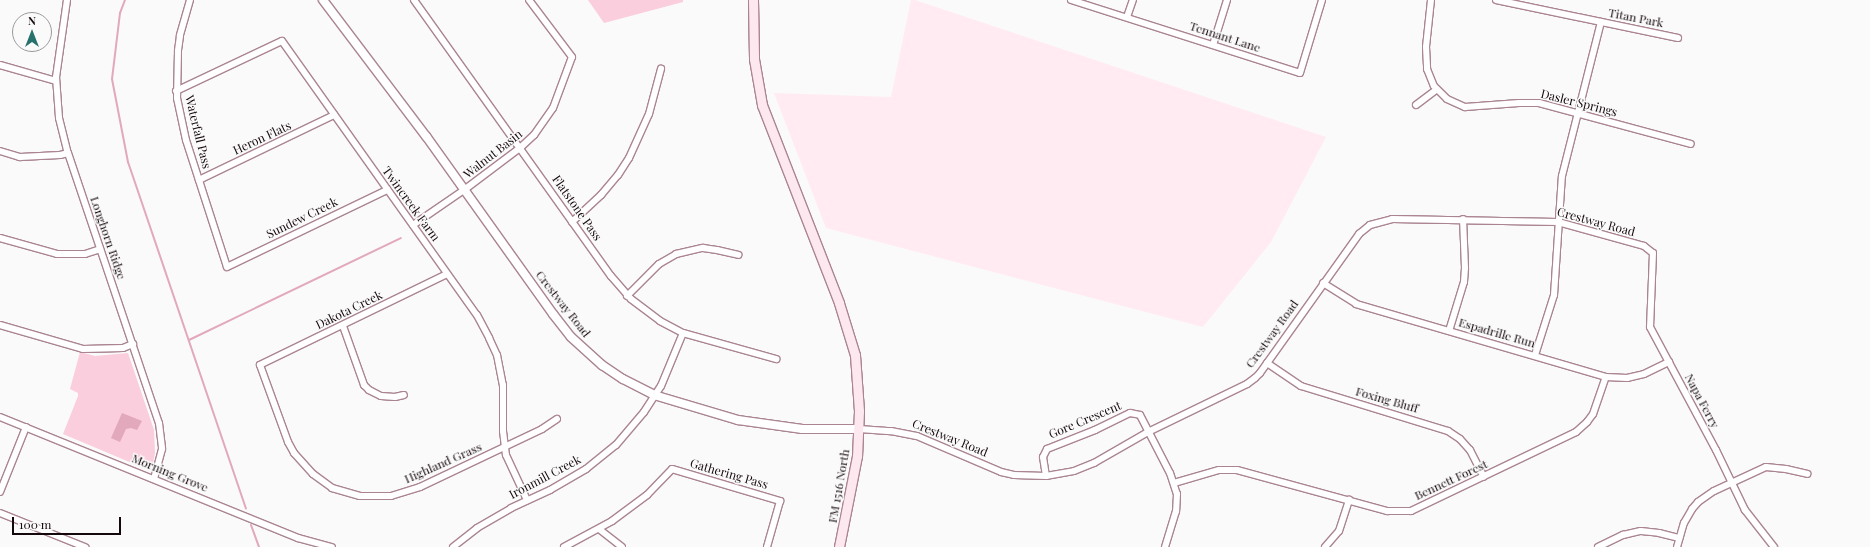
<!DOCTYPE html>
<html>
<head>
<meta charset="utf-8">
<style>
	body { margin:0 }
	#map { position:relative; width:1870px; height:547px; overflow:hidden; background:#fafafa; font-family:"Playfair Display",serif }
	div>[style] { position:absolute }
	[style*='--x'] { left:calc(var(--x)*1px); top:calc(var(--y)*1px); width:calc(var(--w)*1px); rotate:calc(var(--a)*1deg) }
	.built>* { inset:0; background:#ffebf1 }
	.green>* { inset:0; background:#facedc }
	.water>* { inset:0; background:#e2a8bb }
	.stream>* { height:2px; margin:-1px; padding:0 1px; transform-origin:1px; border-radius:1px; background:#e2a8bb }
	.roads { filter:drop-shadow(1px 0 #aa8591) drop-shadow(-1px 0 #aa8591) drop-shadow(0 1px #aa8591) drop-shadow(0 -1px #aa8591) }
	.minor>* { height:6px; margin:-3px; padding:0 3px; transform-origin:3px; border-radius:3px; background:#fff }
	.tertiary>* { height:8px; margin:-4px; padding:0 4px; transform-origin:4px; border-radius:4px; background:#fff }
	.secondary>* { height:9px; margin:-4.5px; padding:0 4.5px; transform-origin:4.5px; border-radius:4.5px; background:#fee8ef }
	span { translate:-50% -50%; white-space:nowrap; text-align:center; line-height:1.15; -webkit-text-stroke:3px #fafafa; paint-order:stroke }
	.street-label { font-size:12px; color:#15080d }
	.north { position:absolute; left:12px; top:12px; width:40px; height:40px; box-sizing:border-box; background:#fafafa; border:1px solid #9e999b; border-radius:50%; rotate:0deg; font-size:11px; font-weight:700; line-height:16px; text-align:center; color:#15080d }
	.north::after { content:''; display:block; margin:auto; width:14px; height:18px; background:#28726e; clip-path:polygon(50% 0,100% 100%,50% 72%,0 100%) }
	.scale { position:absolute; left:12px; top:517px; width:109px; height:18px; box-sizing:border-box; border:2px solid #15080d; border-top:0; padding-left:5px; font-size:12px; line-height:14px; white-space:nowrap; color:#15080d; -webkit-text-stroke:3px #fafafa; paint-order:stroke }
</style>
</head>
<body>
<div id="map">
	<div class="built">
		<div style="clip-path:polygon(911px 0,915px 0,1326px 137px,1271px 242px,1203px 327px,826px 228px,774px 93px,891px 97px)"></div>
	</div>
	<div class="green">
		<div style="clip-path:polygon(588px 0,683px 0,683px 2px,604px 23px)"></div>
		<div style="clip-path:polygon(80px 352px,95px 356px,128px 353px,154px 430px,155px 453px,153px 463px,149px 468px,146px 469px,63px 434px,78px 396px,78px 393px,70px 389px)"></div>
	</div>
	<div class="water">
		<div style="clip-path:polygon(122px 413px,142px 421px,137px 430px,131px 428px,126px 429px,120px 442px,111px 438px)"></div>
	</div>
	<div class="stream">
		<div style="--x:125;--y:0;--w:14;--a:111"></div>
		<div style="--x:120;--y:13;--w:66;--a:96.9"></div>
		<div style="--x:112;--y:79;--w:85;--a:79.1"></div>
		<div style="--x:128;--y:162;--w:366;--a:71.2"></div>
		<div style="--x:189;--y:340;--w:235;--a:-25.7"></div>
		<div style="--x:251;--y:525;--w:23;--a:70"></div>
	</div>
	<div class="roads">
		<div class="minor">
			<div style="--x:67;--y:0;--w:78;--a:98.1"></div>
			<div style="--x:56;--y:77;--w:41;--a:85.8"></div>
			<div style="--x:59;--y:118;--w:36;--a:76"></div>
			<div style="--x:68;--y:153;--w:285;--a:71.4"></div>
			<div style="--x:159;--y:423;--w:26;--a:83"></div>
			<div style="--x:162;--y:449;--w:30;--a:105"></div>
			<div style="--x:190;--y:0;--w:37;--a:106"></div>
			<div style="--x:180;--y:36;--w:15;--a:98"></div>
			<div style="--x:178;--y:51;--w:47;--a:91.2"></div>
			<div style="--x:177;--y:98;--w:43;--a:77.9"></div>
			<div style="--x:186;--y:140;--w:133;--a:72.1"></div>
			<div style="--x:227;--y:267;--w:178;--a:-25.7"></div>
			<div style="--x:414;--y:0;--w:339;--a:54.5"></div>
			<div style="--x:611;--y:276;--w:30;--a:49"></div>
			<div style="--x:631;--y:299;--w:36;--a:37"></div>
			<div style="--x:660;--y:321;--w:26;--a:28"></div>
			<div style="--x:683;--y:333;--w:97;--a:15.6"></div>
			<div style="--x:1071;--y:0;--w:240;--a:17.7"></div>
			<div style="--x:1300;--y:73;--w:76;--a:-73.2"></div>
			<div style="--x:1431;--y:0;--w:47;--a:96.1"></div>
			<div style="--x:1426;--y:47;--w:22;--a:87"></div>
			<div style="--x:1427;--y:69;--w:18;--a:68"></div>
			<div style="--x:1434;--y:86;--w:18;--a:45"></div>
			<div style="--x:1447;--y:99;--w:20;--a:24"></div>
			<div style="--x:1465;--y:107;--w:54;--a:-4.2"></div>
			<div style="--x:1519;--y:103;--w:20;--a:0"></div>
			<div style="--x:1539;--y:103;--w:157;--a:15.1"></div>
			<div style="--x:1496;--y:0;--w:186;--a:11.8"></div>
			<div style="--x:1127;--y:17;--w:18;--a:-71"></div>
			<div style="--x:1213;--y:45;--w:47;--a:-72.7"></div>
			<div style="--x:0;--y:65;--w:58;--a:15.9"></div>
			<div style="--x:176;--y:91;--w:117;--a:-25.3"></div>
			<div style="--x:282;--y:41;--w:336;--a:54.6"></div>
			<div style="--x:477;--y:315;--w:26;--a:62"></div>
			<div style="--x:489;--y:338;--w:19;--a:65"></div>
			<div style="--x:497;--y:355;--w:31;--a:79"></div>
			<div style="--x:503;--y:385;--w:46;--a:90"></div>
			<div style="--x:503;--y:431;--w:24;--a:83"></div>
			<div style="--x:506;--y:455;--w:50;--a:65"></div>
			<div style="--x:1416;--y:105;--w:26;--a:-37"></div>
			<div style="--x:0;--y:151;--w:21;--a:17"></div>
			<div style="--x:20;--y:157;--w:40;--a:-2.9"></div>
			<div style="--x:60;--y:155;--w:8;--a:-14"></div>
			<div style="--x:199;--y:180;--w:150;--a:-25.7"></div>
			<div style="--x:572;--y:222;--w:40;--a:-43"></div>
			<div style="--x:601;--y:195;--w:26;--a:-50"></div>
			<div style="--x:618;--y:175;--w:20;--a:-57"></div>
			<div style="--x:629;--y:158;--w:48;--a:-65.6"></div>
			<div style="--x:649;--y:114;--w:47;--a:-75.1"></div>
			<div style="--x:413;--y:225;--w:62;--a:-34.5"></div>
			<div style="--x:464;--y:190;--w:71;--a:-37"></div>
			<div style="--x:521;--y:147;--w:18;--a:-43"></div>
			<div style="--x:534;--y:135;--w:33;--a:-55"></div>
			<div style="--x:553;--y:108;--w:54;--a:-69.6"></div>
			<div style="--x:572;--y:57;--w:71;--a:-127"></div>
			<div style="--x:0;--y:238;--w:59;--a:15.7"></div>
			<div style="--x:57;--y:254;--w:28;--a:0"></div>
			<div style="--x:85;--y:254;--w:16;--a:-18"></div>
			<div style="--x:447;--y:274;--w:208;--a:154.1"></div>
			<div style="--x:260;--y:365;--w:82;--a:70"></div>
			<div style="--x:288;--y:442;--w:13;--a:61"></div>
			<div style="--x:294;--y:453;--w:28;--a:48"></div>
			<div style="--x:313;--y:474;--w:24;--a:36"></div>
			<div style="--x:332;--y:488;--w:29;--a:16"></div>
			<div style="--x:360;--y:496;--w:31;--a:0"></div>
			<div style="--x:391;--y:496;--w:30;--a:-17"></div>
			<div style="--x:420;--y:487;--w:135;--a:-25.4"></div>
			<div style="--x:542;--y:429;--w:18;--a:-34"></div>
			<div style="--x:1323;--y:283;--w:39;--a:32"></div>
			<div style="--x:1356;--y:304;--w:260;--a:16.3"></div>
			<div style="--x:1606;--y:377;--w:21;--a:3"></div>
			<div style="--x:1627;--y:378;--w:17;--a:-13"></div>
			<div style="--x:1644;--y:374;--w:28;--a:-26"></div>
			<div style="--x:627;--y:296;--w:45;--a:-45"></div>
			<div style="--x:659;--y:264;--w:20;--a:-30"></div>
			<div style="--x:676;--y:254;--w:28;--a:-13"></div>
			<div style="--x:703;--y:248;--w:14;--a:8"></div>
			<div style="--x:717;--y:250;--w:22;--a:13"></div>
			<div style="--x:0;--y:325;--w:86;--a:16.1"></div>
			<div style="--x:83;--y:349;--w:40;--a:-1.4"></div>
			<div style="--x:123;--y:348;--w:11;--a:-22"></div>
			<div style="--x:343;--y:326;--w:63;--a:70.4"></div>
			<div style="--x:364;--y:385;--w:7;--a:45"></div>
			<div style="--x:369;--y:390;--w:13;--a:27"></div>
			<div style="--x:381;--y:396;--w:14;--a:4"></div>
			<div style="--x:395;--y:397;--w:9;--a:-13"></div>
			<div style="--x:1449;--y:331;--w:51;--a:-73"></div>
			<div style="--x:1464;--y:282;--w:14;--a:-86"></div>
			<div style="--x:1465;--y:268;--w:49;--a:-92.3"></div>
			<div style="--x:1535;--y:355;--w:63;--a:-72.4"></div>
			<div style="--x:1554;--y:295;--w:119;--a:-86.2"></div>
			<div style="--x:1562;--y:176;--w:159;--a:-75.8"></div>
			<div style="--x:1267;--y:363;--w:41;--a:34.1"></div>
			<div style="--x:1301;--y:386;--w:154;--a:17"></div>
			<div style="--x:1448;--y:431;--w:14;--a:34"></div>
			<div style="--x:1460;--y:439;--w:15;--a:48"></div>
			<div style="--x:1470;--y:450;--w:30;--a:63"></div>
			<div style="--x:0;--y:417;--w:322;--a:22.1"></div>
			<div style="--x:298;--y:538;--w:35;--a:15"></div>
			<div style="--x:859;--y:429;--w:32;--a:4"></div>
			<div style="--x:891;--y:431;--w:26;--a:11"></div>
			<div style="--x:917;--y:436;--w:91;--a:23.2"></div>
			<div style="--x:1001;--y:472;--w:13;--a:13"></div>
			<div style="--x:1014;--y:475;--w:32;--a:2"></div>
			<div style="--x:1046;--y:476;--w:28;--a:-10"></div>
			<div style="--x:1074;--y:471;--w:22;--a:-22"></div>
			<div style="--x:1094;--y:463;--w:62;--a:-29.9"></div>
			<div style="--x:1148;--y:432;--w:110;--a:-25.9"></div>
			<div style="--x:1247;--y:384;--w:10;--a:-37"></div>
			<div style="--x:1255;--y:378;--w:7;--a:-45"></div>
			<div style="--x:1260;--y:373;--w:171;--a:-54.5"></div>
			<div style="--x:1359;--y:234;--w:14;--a:-39"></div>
			<div style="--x:1370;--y:225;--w:23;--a:-15"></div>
			<div style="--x:1392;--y:219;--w:166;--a:1"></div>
			<div style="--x:1558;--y:222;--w:89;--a:15.6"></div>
			<div style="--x:1644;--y:246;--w:11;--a:38"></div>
			<div style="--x:1653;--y:253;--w:74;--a:92.3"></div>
			<div style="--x:1650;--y:327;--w:140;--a:61.8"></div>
			<div style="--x:1716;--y:450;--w:67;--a:64.2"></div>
			<div style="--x:1745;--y:510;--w:47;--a:51.9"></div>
			<div style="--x:1046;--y:476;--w:19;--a:-99"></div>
			<div style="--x:1043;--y:457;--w:9;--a:-63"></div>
			<div style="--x:1047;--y:449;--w:52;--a:-21.6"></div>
			<div style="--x:1095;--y:430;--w:39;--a:-26"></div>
			<div style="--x:1130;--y:413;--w:10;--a:11"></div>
			<div style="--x:1140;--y:415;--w:65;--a:62.7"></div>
			<div style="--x:1170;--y:473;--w:22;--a:72"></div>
			<div style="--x:1177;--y:494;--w:17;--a:93"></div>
			<div style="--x:1176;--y:511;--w:38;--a:107"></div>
			<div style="--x:1174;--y:483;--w:47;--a:-16.1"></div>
			<div style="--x:1219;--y:470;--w:18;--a:0"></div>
			<div style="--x:1237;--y:470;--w:156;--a:15.3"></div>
			<div style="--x:1387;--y:511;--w:24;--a:0"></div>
			<div style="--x:1411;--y:511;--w:183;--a:-25.6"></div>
			<div style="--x:1576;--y:432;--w:15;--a:-42"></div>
			<div style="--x:1587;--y:422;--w:10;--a:-53"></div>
			<div style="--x:1593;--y:414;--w:39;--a:-71"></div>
			<div style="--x:0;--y:492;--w:70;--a:-68.2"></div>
			<div style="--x:0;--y:513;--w:92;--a:21.8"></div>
			<div style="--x:599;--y:529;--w:29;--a:38"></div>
			<div style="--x:453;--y:547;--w:31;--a:-38"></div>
			<div style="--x:477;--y:528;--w:39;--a:-30"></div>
			<div style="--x:511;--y:508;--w:43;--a:-24.8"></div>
			<div style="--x:550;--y:490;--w:42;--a:-30.3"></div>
			<div style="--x:586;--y:469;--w:38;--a:-39"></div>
			<div style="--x:616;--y:445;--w:43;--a:-49.7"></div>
			<div style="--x:644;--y:412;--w:31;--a:-57"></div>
			<div style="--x:661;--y:386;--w:57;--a:-67.5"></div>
			<div style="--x:564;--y:547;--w:55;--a:-28.4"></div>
			<div style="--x:612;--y:521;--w:44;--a:-36.6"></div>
			<div style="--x:647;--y:495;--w:36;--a:-46"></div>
			<div style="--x:672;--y:469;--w:113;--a:16.5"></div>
			<div style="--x:780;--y:501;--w:48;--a:105.8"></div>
			<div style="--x:1325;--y:547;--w:21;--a:-49"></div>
			<div style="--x:1339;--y:531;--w:33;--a:-72"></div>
			<div style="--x:1598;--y:547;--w:28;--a:-26"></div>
			<div style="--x:1623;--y:535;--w:18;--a:-13"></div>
			<div style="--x:1641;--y:531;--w:18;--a:6"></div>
			<div style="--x:1659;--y:533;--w:21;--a:14"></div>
			<div style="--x:1677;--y:547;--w:25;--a:-74"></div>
			<div style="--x:1684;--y:523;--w:16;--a:-60"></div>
			<div style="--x:1692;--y:509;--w:9;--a:-49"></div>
			<div style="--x:1698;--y:502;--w:19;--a:-35"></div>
			<div style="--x:1714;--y:491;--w:57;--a:-24.8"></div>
			<div style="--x:1766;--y:467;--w:20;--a:6"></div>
			<div style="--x:1786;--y:469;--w:22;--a:13"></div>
		</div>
		<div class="tertiary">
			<div style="--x:323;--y:0;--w:171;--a:52.9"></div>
			<div style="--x:426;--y:136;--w:219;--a:54.5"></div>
			<div style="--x:553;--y:314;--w:29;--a:52"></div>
			<div style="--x:571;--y:337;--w:42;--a:42.1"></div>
			<div style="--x:602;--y:365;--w:25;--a:34"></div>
			<div style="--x:623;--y:379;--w:35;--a:27"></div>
			<div style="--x:654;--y:395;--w:88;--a:16.6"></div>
			<div style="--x:738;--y:420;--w:65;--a:8"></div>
			<div style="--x:802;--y:429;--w:57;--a:0"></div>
		</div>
		<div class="secondary">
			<div style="--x:753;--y:0;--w:59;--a:89"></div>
			<div style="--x:754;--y:59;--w:47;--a:80.1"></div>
			<div style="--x:762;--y:105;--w:212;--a:68.7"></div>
			<div style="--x:839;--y:303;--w:54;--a:72.9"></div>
			<div style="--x:855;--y:355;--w:56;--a:85.9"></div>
			<div style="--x:859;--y:411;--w:45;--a:92.5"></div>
			<div style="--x:857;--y:456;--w:93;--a:101.2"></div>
		</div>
	</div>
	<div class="street-label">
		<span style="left:1636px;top:18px;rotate:11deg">Titan Park</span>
		<span style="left:1225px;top:37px;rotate:18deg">Tennant Lane</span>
		<span style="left:1579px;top:103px;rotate:14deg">Dasler Springs</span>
		<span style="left:198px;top:132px;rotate:76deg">Waterfall Pass</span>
		<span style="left:262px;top:138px;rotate:-25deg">Heron Flats</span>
		<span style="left:493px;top:154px;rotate:-38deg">Walnut Basin</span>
		<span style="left:411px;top:204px;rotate:54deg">Twincreek Farm</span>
		<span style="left:577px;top:208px;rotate:55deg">Flatstone Pass</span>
		<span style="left:302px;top:218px;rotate:-26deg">Sundew Creek</span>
		<span style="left:1596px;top:222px;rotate:15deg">Crestway Road</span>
		<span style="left:108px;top:238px;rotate:71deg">Longhorn Ridge</span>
		<span style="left:563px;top:304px;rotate:52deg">Crestway Road</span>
		<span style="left:349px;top:310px;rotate:-26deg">Dakota Creek</span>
		<span style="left:1497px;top:333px;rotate:16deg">Espadrille Run</span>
		<span style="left:1272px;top:334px;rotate:-54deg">Crestway Road</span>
		<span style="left:1387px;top:400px;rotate:16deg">Foxing Bluff</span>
		<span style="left:1702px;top:401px;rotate:62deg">Napa Ferry</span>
		<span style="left:1085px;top:420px;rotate:-23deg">Gore Crescent</span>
		<span style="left:950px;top:438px;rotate:22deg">Crestway Road</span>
		<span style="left:443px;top:463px;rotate:-24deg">Highland Grass</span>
		<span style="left:170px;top:473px;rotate:22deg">Morning Grove</span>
		<span style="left:729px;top:474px;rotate:16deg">Gathering Pass</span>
		<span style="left:545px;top:477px;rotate:-28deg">Ironmill Creek</span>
		<span style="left:1451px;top:480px;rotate:-25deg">Bennett Forest</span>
		<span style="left:839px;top:486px;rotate:-80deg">FM 1516 North</span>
	</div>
	<div class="north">N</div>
	<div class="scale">100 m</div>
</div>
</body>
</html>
